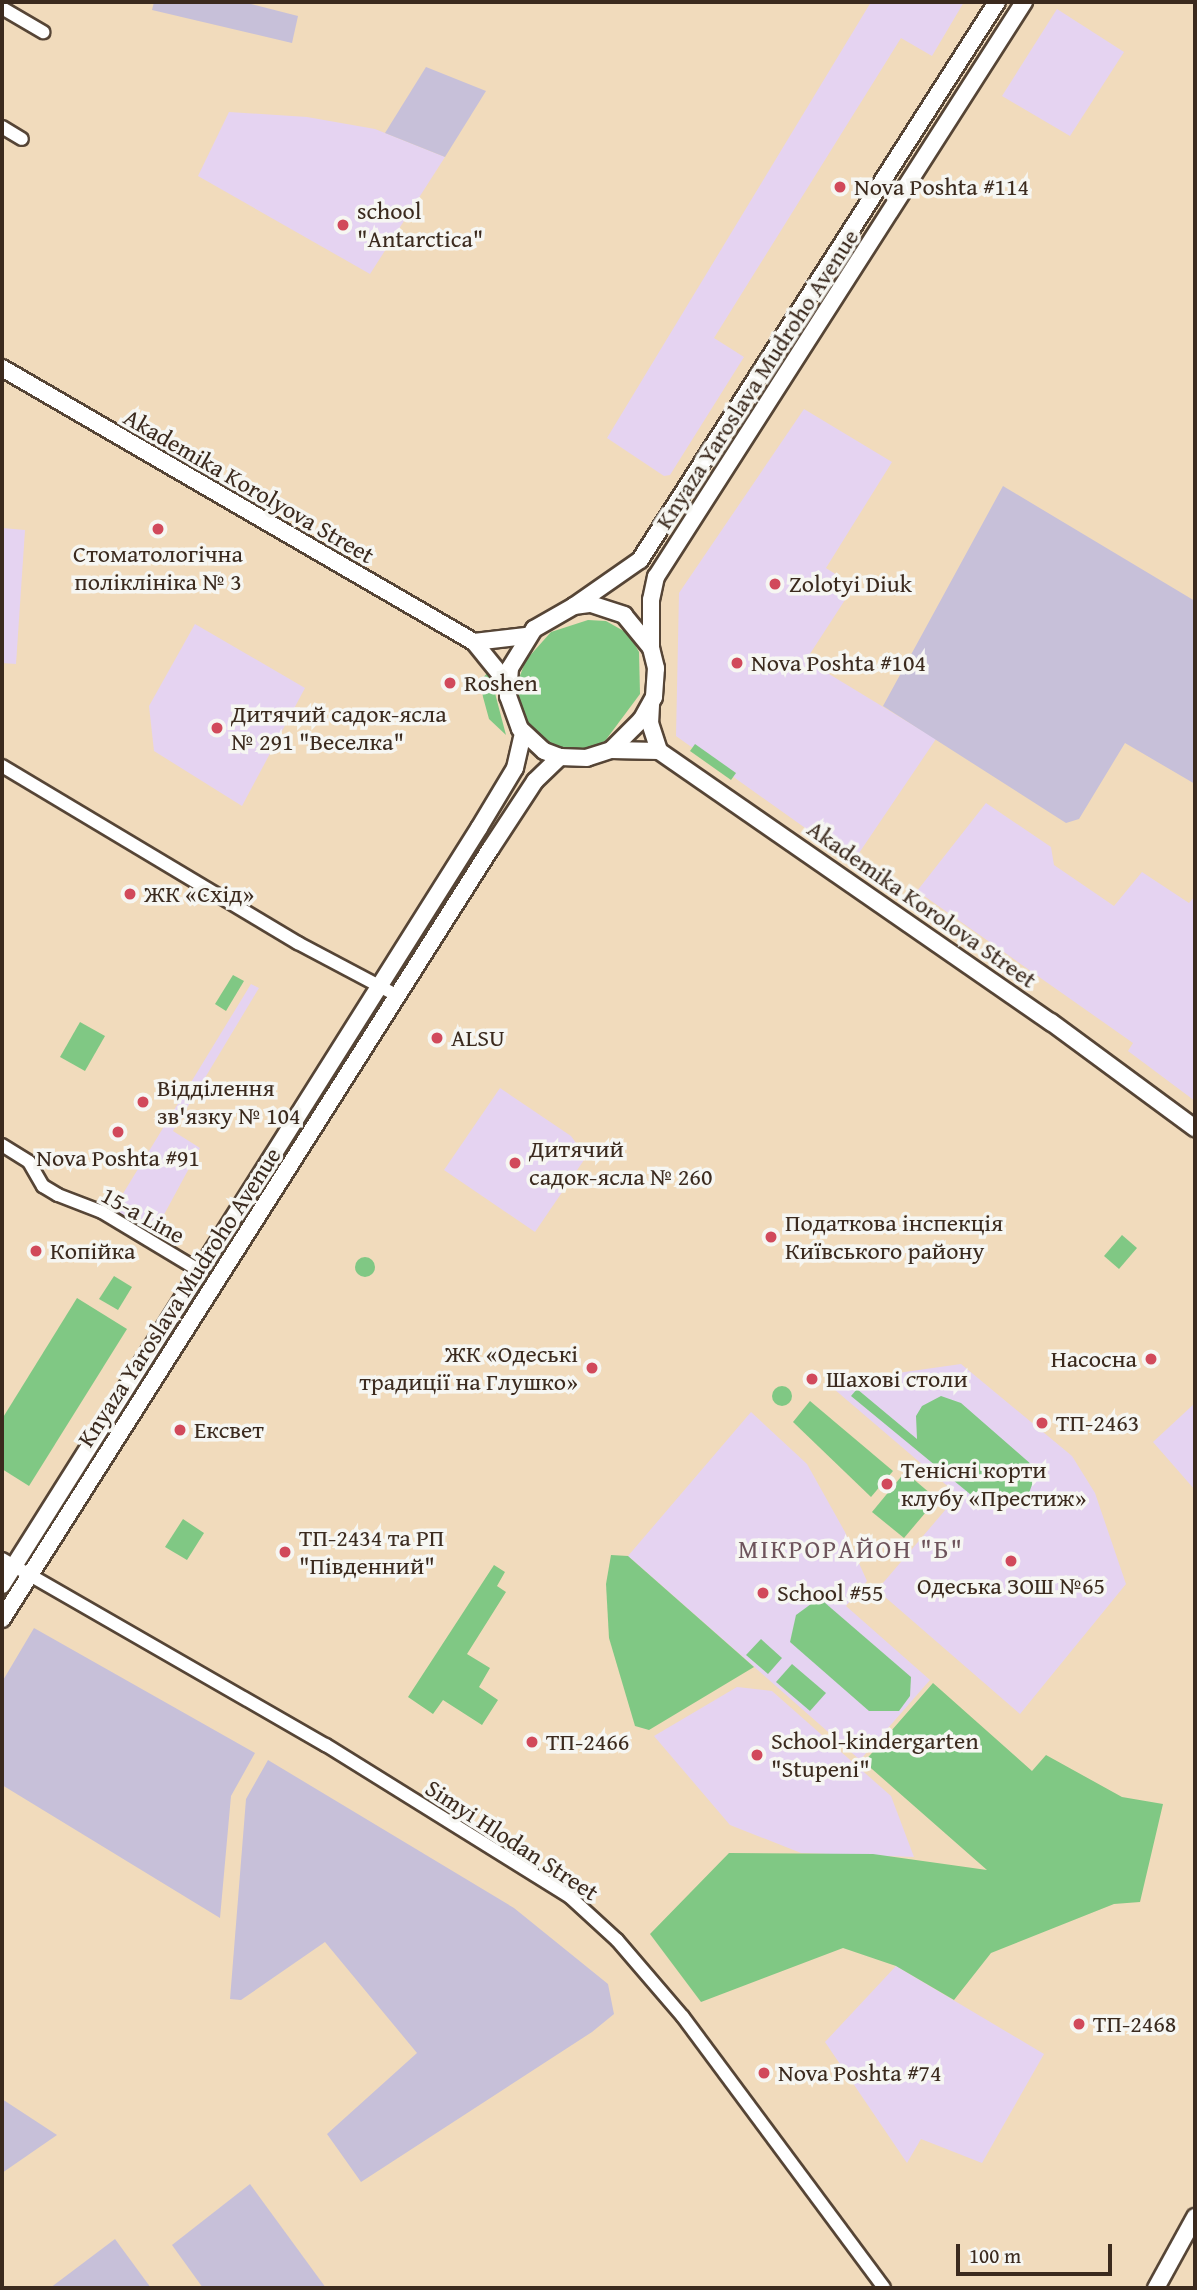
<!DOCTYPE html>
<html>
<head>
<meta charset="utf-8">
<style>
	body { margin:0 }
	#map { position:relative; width:1197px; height:2290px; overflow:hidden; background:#f1dbbc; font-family:"Gentium Book Plus",serif }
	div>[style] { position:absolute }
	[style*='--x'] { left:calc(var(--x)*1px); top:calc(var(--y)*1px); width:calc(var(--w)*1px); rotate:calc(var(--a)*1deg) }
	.built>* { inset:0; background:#e5d3f1 }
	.industrial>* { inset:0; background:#c7c0d9 }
	.green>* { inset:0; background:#80c884 }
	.round { border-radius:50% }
	.roads { filter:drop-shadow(2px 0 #564536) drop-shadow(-2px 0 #564536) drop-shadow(0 2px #564536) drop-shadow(0 -2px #564536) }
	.minor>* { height:12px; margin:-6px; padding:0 6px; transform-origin:6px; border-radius:6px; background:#fff }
	.major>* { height:16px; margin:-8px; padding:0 8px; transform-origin:8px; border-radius:8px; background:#fff }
	.dots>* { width:19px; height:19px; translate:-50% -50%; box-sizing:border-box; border:4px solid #f6f6f2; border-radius:50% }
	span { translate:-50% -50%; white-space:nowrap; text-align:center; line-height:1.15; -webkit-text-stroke:7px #f6f6f2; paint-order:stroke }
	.poi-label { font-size:24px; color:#3b2a1e }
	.left { translate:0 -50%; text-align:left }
	.right { translate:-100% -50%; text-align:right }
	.street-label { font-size:24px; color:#3b2a1e }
	.neighbourhood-label { font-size:26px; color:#6e545c; letter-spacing:2px }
	.frame { position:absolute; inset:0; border:4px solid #3b2a1e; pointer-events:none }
	.scale { position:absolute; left:956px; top:2244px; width:156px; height:32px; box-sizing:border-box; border:4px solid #3b2a1e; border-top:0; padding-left:9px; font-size:21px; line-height:24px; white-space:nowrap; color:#3b2a1e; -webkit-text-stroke:5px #f6f6f2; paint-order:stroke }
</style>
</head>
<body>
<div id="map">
	<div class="built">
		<div style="clip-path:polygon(871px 2px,964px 2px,932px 56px,901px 38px,714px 338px,744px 357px,670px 475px,664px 476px,607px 438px)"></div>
		<div style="clip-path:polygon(1057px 9px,1124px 52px,1070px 136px,1002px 96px)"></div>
		<div style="clip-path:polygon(229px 112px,307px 117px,375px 129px,445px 157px,370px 274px,198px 176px)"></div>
		<div style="clip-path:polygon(804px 409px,892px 462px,826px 568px,854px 586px,806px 660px,936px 739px,853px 862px,676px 736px,679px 593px)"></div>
		<div style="clip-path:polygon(2px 528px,25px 530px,16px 664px,2px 663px)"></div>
		<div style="clip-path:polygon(195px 624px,305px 688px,242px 806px,154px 751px,149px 706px)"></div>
		<div style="clip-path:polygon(986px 803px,1051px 847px,1054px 865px,1114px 906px,1142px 872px,1189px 903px,1195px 896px,1195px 1101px,1128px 1051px,1133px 1043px,917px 891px)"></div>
		<div style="clip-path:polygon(251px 984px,259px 988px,173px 1131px,200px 1148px,153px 1235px,113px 1210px)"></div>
		<div style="clip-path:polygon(500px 1088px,571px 1136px,586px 1157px,535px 1232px,444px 1170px)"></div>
		<div style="clip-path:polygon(961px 1364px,1072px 1456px,1095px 1493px,1126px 1584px,1020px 1714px,877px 1590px,958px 1495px,827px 1383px)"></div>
		<div style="clip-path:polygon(1195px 1403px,1195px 1490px,1153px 1442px)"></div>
		<div style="clip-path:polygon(751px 1412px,807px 1464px,845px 1532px,867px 1581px,846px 1606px,930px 1680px,860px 1760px,628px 1556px)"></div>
		<div style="clip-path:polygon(737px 1687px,772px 1691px,891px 1796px,914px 1857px,801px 1853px,730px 1825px,654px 1736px)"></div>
		<div style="clip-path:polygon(896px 1966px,1044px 2054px,982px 2163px,921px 2139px,907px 2163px,825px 2042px)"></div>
	</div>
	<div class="industrial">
		<div style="clip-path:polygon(154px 2px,243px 2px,298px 16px,292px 43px,152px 10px)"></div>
		<div style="clip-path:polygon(426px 67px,486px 91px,445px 157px,385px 133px)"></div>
		<div style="clip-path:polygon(1003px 486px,1195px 601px,1195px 784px,1125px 743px,1079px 819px,1066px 823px,883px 706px)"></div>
		<div style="clip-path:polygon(34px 1628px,255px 1753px,231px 1796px,220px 1918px,2px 1785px,2px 1682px)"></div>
		<div style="clip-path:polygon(268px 1760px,514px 1908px,608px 1984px,614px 2014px,592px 2032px,361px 2182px,327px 2134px,417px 2053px,325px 1942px,241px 2000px,230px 1999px,246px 1799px)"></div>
		<div style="clip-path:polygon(2px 2099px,57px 2135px,2px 2173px)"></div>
		<div style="clip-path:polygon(250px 2184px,326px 2288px,203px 2288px,172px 2245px)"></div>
		<div style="clip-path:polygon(115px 2239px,151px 2288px,50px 2288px)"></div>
	</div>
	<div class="green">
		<div style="clip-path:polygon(588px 620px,606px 621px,629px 634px,639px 652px,640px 694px,605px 741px,587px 749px,567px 749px,548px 743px,520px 714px,516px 696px,519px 678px,526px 660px,551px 632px)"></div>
		<div style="clip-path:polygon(490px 670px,496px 697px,506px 735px,489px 719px,483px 697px,480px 681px)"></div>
		<div style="clip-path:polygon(695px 744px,736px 773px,731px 780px,690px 751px)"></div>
		<div style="clip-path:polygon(233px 975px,244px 981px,226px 1011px,215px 1004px)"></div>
		<div style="clip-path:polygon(80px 1022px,105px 1036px,85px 1071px,60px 1057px)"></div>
		<div style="clip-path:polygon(1122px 1235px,1137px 1248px,1119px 1269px,1104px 1256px)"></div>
		<div class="round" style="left:355px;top:1257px;width:20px;height:20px"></div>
		<div style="clip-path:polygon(114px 1276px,132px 1287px,118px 1310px,99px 1299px)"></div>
		<div style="clip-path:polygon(193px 1290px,198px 1293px,31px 1557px,27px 1554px)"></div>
		<div style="clip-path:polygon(77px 1298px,127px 1329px,29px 1486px,2px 1469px,2px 1419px)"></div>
		<div class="round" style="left:772px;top:1386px;width:20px;height:20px"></div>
		<div style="clip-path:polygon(857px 1389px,917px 1439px,916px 1416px,922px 1406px,941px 1396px,961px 1403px,1032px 1465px,1035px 1476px,1028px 1496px,1009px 1506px,992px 1502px,987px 1508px,851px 1396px)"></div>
		<div style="clip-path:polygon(810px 1401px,893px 1471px,871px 1497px,793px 1422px)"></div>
		<div style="clip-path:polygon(905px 1472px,937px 1499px,904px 1538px,872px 1512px)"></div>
		<div style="clip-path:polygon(183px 1519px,204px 1533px,187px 1560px,165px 1547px)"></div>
		<div style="clip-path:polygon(611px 1555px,628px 1556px,754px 1667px,649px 1730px,635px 1726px,609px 1638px,606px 1584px)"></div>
		<div style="clip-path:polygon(494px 1565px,505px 1572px,497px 1586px,506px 1592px,467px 1654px,490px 1668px,479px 1687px,498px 1700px,482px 1725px,443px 1700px,433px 1714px,408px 1697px)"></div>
		<div style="clip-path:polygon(824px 1602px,911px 1677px,910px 1696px,899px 1711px,869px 1711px,790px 1642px,796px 1615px,811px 1604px)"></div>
		<div style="clip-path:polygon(761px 1639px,782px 1658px,768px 1674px,746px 1655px)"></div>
		<div style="clip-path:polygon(792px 1664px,826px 1693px,810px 1711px,776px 1682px)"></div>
		<div style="clip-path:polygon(933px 1683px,1032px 1771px,1046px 1755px,1122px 1797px,1163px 1804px,1140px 1902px,1114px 1904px,991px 1953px,954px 2000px,896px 1966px,843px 1948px,701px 2002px,650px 1934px,729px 1853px,873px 1854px,987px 1870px,864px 1762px)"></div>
	</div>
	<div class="roads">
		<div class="minor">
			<div style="--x:2;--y:8;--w:48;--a:30.3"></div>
			<div style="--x:2;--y:127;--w:23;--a:31"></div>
			<div style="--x:2;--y:766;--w:345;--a:30.9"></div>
			<div style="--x:298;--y:943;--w:113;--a:27.9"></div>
			<div style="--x:2;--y:1145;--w:32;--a:32"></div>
			<div style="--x:29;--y:1162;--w:28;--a:60"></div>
			<div style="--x:43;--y:1186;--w:17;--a:31"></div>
			<div style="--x:58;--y:1195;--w:47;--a:21.1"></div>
			<div style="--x:102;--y:1212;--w:114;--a:31"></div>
			<div style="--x:2;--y:1559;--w:374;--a:29.9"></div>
			<div style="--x:326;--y:1745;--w:287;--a:31.9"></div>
			<div style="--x:570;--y:1897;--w:64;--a:42.5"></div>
			<div style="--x:617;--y:1940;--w:101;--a:49.4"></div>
			<div style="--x:683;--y:2017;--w:337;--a:53.4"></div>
		</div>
		<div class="major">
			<div style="--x:2;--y:368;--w:546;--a:30.14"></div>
			<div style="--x:474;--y:642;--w:55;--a:50.9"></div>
			<div style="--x:591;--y:604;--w:35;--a:18"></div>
			<div style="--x:624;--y:615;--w:43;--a:50.7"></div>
			<div style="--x:651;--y:648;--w:21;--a:76"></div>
			<div style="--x:656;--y:668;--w:29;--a:94"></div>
			<div style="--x:654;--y:697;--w:26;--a:119"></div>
			<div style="--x:641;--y:720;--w:42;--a:135"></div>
			<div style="--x:611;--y:750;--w:25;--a:162"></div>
			<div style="--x:587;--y:758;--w:27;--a:-178"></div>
			<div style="--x:560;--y:757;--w:17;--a:-159"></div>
			<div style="--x:544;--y:751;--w:33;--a:-137"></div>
			<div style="--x:520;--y:729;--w:35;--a:-110"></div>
			<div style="--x:508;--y:696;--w:28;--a:-86"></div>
			<div style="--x:510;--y:668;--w:46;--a:-58.4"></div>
			<div style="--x:534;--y:629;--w:46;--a:-29.9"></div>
			<div style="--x:574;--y:606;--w:17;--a:-7"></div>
			<div style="--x:574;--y:606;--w:80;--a:-34.9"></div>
			<div style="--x:640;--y:560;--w:662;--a:-57.39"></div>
			<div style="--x:474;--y:642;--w:52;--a:-6.6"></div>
			<div style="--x:651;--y:648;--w:48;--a:-90"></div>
			<div style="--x:651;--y:600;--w:24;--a:-78"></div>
			<div style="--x:656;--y:577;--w:683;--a:-57.38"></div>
			<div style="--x:651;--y:705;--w:18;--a:93"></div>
			<div style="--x:650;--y:723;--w:29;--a:72"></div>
			<div style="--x:659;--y:751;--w:477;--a:34.7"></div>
			<div style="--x:1051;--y:1022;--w:179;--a:36.4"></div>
			<div style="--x:611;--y:750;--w:48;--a:1.2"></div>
			<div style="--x:2;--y:1585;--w:895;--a:-57.78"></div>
			<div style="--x:479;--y:828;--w:70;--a:-59"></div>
			<div style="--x:515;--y:768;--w:35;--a:-77"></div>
			<div style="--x:2;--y:1619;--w:913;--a:-57.62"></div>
			<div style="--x:491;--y:848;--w:80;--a:-56.7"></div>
			<div style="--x:535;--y:781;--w:35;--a:-44"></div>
			<div style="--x:1156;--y:2288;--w:81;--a:-61.2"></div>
		</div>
	</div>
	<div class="dots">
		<div style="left:840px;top:187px;background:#d1495b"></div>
		<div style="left:343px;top:225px;background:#d1495b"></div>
		<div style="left:158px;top:529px;background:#d1495b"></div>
		<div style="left:775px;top:584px;background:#d1495b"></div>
		<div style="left:737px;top:663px;background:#d1495b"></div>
		<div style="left:450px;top:683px;background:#d1495b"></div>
		<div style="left:217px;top:728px;background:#d1495b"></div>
		<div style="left:130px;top:894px;background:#d1495b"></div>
		<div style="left:437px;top:1038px;background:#d1495b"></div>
		<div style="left:143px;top:1102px;background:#d1495b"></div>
		<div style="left:118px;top:1132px;background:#d1495b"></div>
		<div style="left:515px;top:1163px;background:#d1495b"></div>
		<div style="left:771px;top:1237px;background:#d1495b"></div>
		<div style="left:36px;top:1251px;background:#d1495b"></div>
		<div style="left:1151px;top:1359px;background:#d1495b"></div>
		<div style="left:592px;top:1368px;background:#d1495b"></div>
		<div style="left:812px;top:1379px;background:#d1495b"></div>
		<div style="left:1042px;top:1423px;background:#d1495b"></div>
		<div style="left:180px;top:1430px;background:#d1495b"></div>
		<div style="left:887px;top:1484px;background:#d1495b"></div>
		<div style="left:285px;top:1552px;background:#d1495b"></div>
		<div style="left:1011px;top:1561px;background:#d1495b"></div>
		<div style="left:763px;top:1593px;background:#d1495b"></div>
		<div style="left:532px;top:1742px;background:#d1495b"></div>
		<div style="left:757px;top:1755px;background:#d1495b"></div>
		<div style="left:1079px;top:2024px;background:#d1495b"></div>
		<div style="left:764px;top:2073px;background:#d1495b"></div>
	</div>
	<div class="poi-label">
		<span class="left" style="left:854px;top:187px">Nova Poshta #114</span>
		<span class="left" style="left:357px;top:225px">school<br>"Antarctica"</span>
		<span style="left:158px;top:568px">Стоматологічна<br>поліклініка № 3</span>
		<span class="left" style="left:789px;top:584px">Zolotyi Diuk</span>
		<span class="left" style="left:751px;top:663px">Nova Poshta #104</span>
		<span class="left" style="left:464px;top:683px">Roshen</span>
		<span class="left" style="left:231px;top:728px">Дитячий садок-ясла<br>№ 291 "Веселка"</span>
		<span class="left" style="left:144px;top:894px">ЖК «Схід»</span>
		<span class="left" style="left:451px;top:1038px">ALSU</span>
		<span class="left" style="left:157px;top:1102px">Відділення<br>зв'язку № 104</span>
		<span class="left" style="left:529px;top:1163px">Дитячий<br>садок-ясла № 260</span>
		<span style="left:118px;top:1158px">Nova Poshta #91</span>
		<span class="left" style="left:785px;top:1237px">Податкова інспекція<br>Київського району</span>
		<span class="left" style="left:50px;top:1251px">Копійка</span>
		<span class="right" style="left:578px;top:1368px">ЖК «Одеські<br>традиції на Глушко»</span>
		<span class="right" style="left:1137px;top:1359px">Насосна</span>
		<span class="left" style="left:826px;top:1379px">Шахові столи</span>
		<span class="left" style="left:1056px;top:1423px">ТП-2463</span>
		<span class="left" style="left:194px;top:1430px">Ексвет</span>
		<span class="left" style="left:901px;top:1484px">Тенісні корти<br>клубу «Престиж»</span>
		<span class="left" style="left:299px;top:1552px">ТП-2434 та РП<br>"Південний"</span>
		<span style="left:1011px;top:1586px">Одеська ЗОШ №65</span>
		<span class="left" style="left:777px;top:1593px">School #55</span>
		<span class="left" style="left:771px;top:1755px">School-kindergarten<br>"Stupeni"</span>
		<span class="left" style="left:546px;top:1742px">ТП-2466</span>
		<span class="left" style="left:1093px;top:2024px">ТП-2468</span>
		<span class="left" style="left:778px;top:2073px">Nova Poshta #74</span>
	</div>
	<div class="street-label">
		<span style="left:757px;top:379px;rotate:-57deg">Knyaza Yaroslava Mudroho Avenue</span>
		<span style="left:249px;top:486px;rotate:30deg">Akademika Korolyova Street</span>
		<span style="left:922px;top:904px;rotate:35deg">Akademika Korolova Street</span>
		<span style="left:143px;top:1215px;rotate:29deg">15-a Line</span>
		<span style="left:179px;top:1297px;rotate:-57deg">Knyaza Yaroslava Mudroho Avenue</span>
		<span style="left:512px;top:1840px;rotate:33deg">Simyi Hlodan Street</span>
	</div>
	<div class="neighbourhood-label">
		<span style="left:851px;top:1549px">МІКРОРАЙОН "Б"</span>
	</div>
	<div class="frame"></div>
	<div class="scale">100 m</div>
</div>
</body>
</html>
